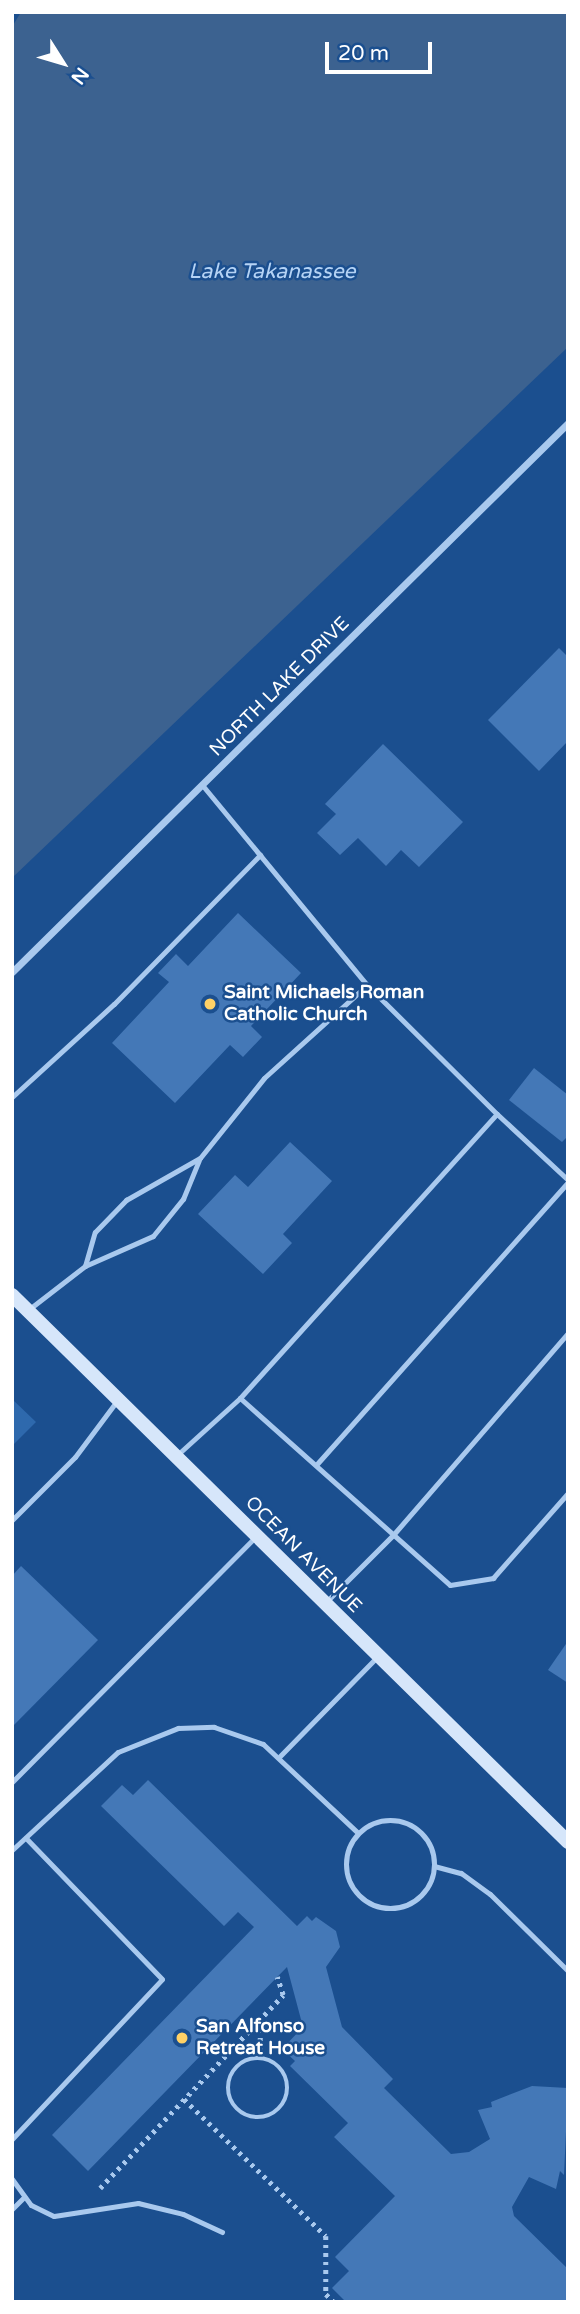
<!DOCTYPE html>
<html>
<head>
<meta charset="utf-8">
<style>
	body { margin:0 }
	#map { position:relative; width:580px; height:2314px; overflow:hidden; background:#1b4f8f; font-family:"Varela Round",sans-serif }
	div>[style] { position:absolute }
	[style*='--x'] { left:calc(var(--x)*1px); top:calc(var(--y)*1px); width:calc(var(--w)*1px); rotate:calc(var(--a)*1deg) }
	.green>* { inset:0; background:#2e69ad }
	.water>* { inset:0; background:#3c6290 }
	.building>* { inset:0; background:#4478b7 }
	.path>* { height:4.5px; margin-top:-2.25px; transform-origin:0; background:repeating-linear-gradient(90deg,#a9c9ee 0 3.5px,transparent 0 8.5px) }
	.path>.ring { margin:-2.25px; padding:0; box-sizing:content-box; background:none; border:4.5px solid #a9c9ee; border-radius:50% }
	.lane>* { height:5px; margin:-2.5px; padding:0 2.5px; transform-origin:2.5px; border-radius:2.5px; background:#a9c9ee }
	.lane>.ring { margin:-2.5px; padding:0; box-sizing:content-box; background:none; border:5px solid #a9c9ee; border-radius:50% }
	.street>* { height:7px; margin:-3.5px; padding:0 3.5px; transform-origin:3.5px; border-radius:3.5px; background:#a9c9ee }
	.secondary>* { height:14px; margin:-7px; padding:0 7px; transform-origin:7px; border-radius:7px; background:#d6e6fa }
	.dots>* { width:19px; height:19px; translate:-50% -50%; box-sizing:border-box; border:4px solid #1b4f8f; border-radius:50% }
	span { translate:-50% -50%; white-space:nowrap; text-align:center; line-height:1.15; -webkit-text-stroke:5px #1b4f8f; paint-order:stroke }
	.street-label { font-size:19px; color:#fff }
	.poi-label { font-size:19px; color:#fff; font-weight:700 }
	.left { translate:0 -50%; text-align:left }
	.water-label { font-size:21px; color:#b5d3f5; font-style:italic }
	.frame { position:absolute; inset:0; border:14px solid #fff; pointer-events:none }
	.north { position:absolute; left:28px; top:28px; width:70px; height:70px; -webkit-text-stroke:5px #1b4f8f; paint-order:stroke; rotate:127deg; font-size:19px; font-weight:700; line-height:28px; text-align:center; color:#fff }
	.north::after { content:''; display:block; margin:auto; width:24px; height:32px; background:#fff; clip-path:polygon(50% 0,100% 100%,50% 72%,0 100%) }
	.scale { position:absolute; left:325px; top:42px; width:107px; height:32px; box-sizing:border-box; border:4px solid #fff; border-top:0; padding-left:9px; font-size:21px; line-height:24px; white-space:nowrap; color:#fff; -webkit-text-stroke:5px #1b4f8f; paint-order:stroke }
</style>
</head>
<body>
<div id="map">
	<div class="green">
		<div style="clip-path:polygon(12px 1399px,36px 1422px,12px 1446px)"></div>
	</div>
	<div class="water">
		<div style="clip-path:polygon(21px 12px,568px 12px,568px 347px,12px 878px,12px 27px)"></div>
	</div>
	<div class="building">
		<div style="clip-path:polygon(559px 648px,568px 657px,568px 741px,539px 771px,488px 720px)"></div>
		<div style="clip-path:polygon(383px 744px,463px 822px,419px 867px,401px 850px,386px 866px,358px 838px,340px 855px,317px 833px,336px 814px,325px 804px)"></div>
		<div style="clip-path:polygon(238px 913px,301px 973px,251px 1026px,262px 1037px,243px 1057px,230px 1045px,175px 1103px,112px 1043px,169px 982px,158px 973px,176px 954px,188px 966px)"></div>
		<div style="clip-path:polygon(534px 1068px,568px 1095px,568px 1136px,562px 1142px,509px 1100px)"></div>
		<div style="clip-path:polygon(290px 1142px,332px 1181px,283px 1234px,292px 1243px,263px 1274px,198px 1214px,235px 1175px,248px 1187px)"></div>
		<div style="clip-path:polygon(21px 1566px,98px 1640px,12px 1727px,12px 1576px)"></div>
		<div style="clip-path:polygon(568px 1641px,568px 1683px,548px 1670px)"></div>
		<div style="clip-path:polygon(148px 1780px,297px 1926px,307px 1916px,312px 1921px,316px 1917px,336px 1931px,340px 1947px,326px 1967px,342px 2027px,393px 2079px,384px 2088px,451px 2154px,469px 2152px,490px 2139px,478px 2110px,492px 2107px,491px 2102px,532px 2086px,568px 2088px,564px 2175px,560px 2171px,556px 2189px,529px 2177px,512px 2207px,514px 2216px,568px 2269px,568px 2302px,346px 2302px,332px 2288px,349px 2271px,335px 2257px,395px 2196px,334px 2137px,348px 2123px,290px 2066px,295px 2061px,282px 2049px,303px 2027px,287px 1967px,88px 2171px,52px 2135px,254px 1927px,238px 1912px,224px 1926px,101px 1806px,122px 1785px,133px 1795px)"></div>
	</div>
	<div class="path">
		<div class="ring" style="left:228px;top:2058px;width:55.5px;height:55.5px"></div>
		<div style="--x:259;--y:2058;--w:38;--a:-87"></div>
		<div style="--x:184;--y:2099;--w:197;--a:44"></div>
		<div style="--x:326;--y:2236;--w:58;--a:90"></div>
		<div style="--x:326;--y:2294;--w:11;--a:45"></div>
		<div style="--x:100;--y:2188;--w:266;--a:-46.5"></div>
		<div style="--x:283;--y:1995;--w:19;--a:-108"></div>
	</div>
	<div class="lane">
		<div style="--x:203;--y:786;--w:258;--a:50.5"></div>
		<div style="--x:367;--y:985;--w:183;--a:44.8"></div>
		<div style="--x:12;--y:1097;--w:138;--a:-42.4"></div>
		<div style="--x:114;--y:1004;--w:209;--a:-45.6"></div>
		<div style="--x:85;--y:1266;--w:74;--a:-23.8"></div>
		<div style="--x:153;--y:1236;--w:48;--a:-51"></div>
		<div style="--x:183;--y:1199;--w:42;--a:-67.7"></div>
		<div style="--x:28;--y:1310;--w:72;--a:-37.7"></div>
		<div style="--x:85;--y:1266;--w:35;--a:-74"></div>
		<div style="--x:95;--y:1232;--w:45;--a:-45.9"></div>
		<div style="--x:126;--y:1200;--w:85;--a:-29.6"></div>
		<div style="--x:200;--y:1158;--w:102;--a:-51.3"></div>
		<div style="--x:264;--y:1078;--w:139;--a:-42.1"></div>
		<div style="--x:240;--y:1398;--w:281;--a:41.7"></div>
		<div style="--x:450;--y:1585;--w:44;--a:-9.2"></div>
		<div style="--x:493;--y:1578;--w:113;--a:-48.6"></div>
		<div style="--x:176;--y:1456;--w:86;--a:-42.2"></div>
		<div style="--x:240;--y:1398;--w:383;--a:-47.9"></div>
		<div style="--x:497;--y:1114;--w:97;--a:42.9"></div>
		<div style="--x:316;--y:1465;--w:379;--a:-48.3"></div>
		<div style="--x:12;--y:1520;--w:89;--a:-45"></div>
		<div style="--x:75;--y:1457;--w:69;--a:-53.3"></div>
		<div style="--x:325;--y:1603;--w:96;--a:-45"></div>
		<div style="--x:393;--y:1535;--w:267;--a:-49.1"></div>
		<div style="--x:280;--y:1756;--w:140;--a:-45.6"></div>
		<div style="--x:12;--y:1782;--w:346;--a:-45.2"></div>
		<div class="ring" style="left:346px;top:1820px;width:83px;height:83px"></div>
		<div style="--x:12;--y:1850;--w:144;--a:-42.8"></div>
		<div style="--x:118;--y:1752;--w:65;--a:-21.8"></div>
		<div style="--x:178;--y:1728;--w:36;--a:-2"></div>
		<div style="--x:214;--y:1727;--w:52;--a:19.1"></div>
		<div style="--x:263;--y:1744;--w:130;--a:43.1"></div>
		<div style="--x:434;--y:1866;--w:28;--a:15"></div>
		<div style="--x:461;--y:1873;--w:36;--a:36"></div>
		<div style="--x:490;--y:1894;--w:110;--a:44.6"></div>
		<div style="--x:12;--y:2139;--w:219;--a:-46.8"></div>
		<div style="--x:162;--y:1979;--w:196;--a:-134"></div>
		<div style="--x:12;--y:2179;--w:32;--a:54"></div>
		<div style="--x:31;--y:2205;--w:25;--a:26"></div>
		<div style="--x:54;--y:2216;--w:85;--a:-8.8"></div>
		<div style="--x:138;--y:2203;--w:46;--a:13.7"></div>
		<div style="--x:183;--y:2214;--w:43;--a:24.8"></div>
		<div style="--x:12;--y:2209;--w:16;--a:-45"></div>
	</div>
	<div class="street">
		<div style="--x:12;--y:972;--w:781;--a:-44.64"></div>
	</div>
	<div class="secondary">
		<div style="--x:12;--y:1295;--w:780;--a:44.53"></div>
	</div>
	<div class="dots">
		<div style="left:210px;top:1004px;background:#ffd166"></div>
		<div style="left:182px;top:2038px;background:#ffd166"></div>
	</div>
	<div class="street-label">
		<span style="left:280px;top:687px;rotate:-45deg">NORTH LAKE DRIVE</span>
		<span style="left:303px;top:1555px;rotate:45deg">OCEAN AVENUE</span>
	</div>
	<div class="poi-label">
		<span class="left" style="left:224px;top:1004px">Saint Michaels Roman<br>Catholic Church</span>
		<span class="left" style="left:196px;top:2038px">San Alfonso<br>Retreat House</span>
	</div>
	<div class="water-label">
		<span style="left:272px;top:272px">Lake Takanassee</span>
	</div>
	<div class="frame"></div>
	<div class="north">N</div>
	<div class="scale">20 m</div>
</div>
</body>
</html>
